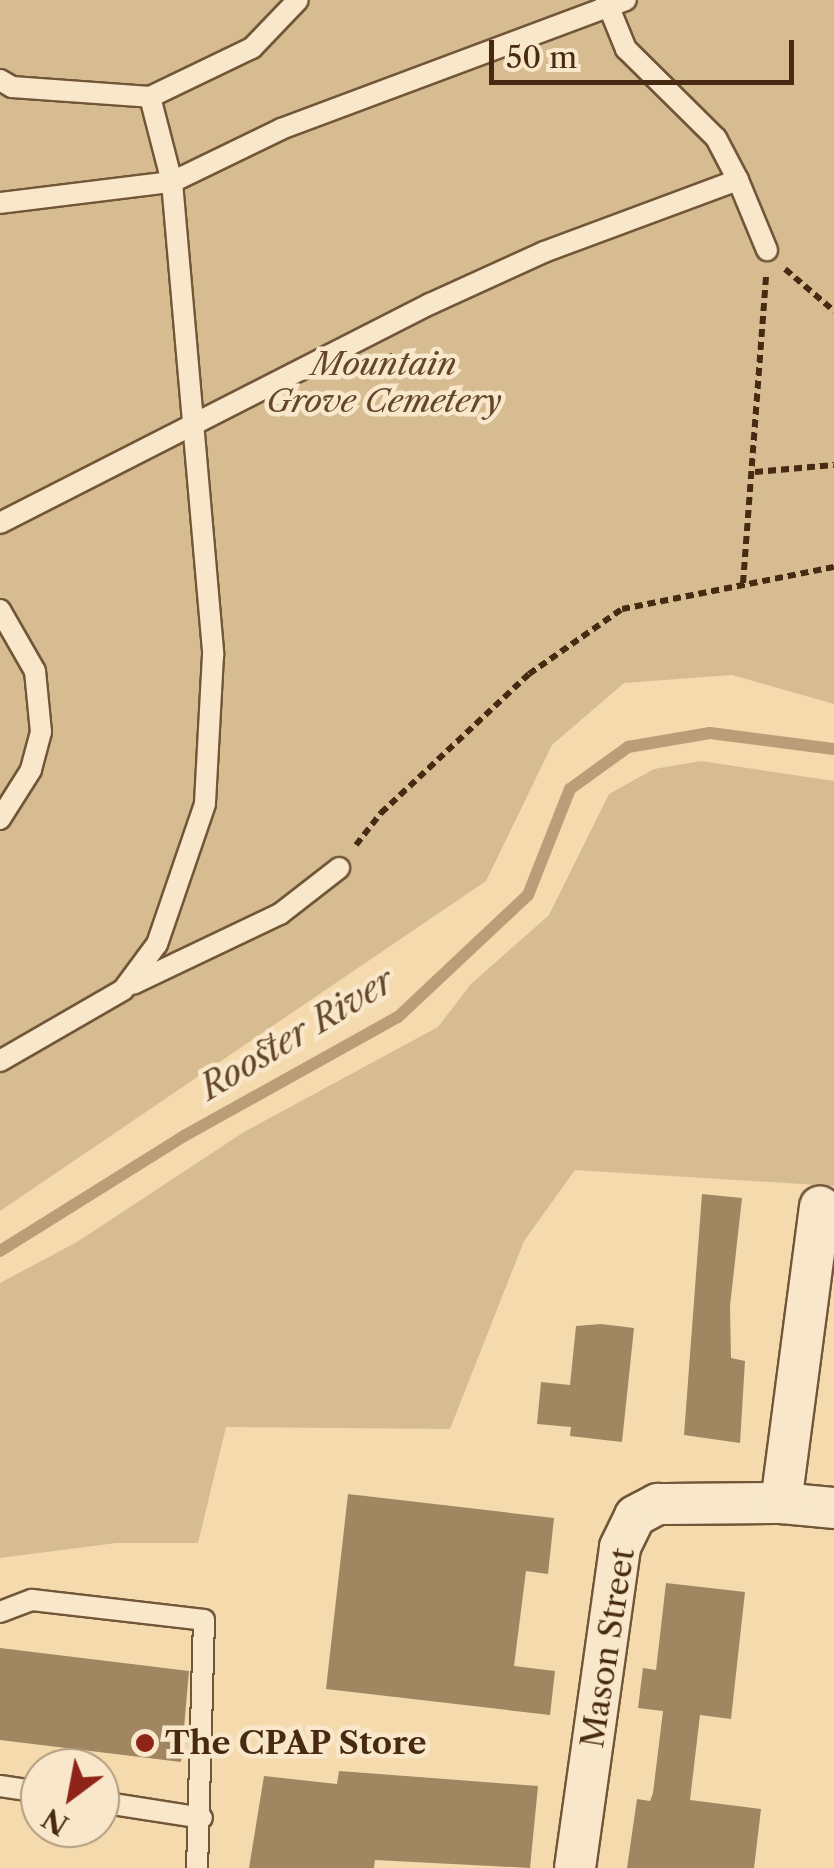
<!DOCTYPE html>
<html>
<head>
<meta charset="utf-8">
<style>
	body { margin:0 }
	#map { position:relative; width:834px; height:1868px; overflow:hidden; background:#f5daad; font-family:"Libre Caslon Text",serif }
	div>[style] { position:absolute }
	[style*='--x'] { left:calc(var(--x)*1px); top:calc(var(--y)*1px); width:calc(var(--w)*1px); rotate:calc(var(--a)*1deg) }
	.green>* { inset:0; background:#d7bc92 }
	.stream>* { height:12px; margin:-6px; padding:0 6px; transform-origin:6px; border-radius:6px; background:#ba9e78 }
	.building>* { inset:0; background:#a18662 }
	.path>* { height:6px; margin-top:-3px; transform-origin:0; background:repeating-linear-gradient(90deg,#472a11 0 8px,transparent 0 13px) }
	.roads { filter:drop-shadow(2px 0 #725638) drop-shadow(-2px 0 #725638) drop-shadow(0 2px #725638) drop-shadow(0 -2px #725638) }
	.service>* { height:20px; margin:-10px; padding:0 10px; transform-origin:10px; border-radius:10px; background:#f8e7ca }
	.minor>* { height:40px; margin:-20px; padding:0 20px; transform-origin:20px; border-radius:20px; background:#f8e7ca }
	.dots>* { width:28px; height:28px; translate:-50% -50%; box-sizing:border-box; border:5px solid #f8e7ca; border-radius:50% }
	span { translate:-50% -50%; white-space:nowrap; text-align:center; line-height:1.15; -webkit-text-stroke:9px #f8e7ca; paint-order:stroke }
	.park-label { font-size:32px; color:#64472b; font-style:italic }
	.street-label { font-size:32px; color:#472a11 }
	.poi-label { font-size:32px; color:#472a11; font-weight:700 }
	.left { translate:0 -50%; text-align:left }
	.water-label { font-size:35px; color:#64472b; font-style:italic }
	.north { position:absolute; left:20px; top:1748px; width:100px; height:100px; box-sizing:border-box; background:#f8e7ca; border:2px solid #b19b80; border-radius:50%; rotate:212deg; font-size:28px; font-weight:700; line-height:40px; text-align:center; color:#472a11 }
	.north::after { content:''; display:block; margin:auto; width:35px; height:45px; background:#8f2418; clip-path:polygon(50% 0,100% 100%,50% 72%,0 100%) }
	.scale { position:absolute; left:489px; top:40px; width:305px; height:45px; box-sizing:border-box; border:5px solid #472a11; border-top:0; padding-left:12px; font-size:30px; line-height:35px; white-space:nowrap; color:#472a11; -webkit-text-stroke:8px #f8e7ca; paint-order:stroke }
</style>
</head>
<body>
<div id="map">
	<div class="green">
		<div style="clip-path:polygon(0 0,834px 0,834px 704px,732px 675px,624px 683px,552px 745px,486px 881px,0 1211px)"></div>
		<div style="clip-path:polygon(701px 761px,834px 781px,834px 1186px,575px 1170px,524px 1241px,450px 1429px,226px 1427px,198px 1543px,116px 1543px,0 1558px,0 1283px,77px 1242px,244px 1132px,438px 1027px,471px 984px,549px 915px,609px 794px,654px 769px)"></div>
	</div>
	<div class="stream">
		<div style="--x:0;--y:1251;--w:217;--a:-32"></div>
		<div style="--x:184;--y:1136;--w:245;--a:-29.1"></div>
		<div style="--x:398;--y:1017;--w:178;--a:-43.2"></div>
		<div style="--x:528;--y:895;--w:114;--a:-68.4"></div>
		<div style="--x:570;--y:789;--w:72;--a:-35.9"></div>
		<div style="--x:628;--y:747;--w:83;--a:-9.7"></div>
		<div style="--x:710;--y:733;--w:125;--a:7.4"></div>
	</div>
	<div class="building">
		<div style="clip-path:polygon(702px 1194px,742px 1198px,730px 1306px,731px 1358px,745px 1361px,740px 1443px,684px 1435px)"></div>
		<div style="clip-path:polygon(601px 1324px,634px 1328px,622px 1442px,570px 1436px,571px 1427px,537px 1424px,541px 1382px,570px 1385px,576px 1326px)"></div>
		<div style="clip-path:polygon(348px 1494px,554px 1518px,548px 1574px,526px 1571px,514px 1666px,555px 1671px,550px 1715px,326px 1689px)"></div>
		<div style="clip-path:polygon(666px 1583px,745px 1592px,731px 1719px,700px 1715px,690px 1800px,761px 1809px,754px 1868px,627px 1868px,637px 1799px,650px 1801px,653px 1793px,663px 1711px,638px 1708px,643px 1668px,656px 1670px)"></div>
		<div style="clip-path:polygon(0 1648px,189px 1671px,181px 1762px,0 1740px)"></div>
		<div style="clip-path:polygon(339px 1771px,538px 1786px,530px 1868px,375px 1860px,374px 1868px,249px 1868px,264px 1776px,337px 1784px)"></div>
	</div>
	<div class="path">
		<div style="--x:785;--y:269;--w:65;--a:40.6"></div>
		<div style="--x:389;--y:354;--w:14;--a:60"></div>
		<div style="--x:755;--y:472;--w:79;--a:-5.1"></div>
		<div style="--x:743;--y:583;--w:308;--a:-85.7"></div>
		<div style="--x:356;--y:845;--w:41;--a:-52"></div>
		<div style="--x:381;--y:813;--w:203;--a:-43.2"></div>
		<div style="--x:529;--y:674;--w:113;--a:-35"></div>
		<div style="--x:622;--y:609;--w:216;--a:-11.2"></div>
	</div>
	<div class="roads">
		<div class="service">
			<div style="--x:0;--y:80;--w:14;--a:30"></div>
			<div style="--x:12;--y:87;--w:138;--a:4.1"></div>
			<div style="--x:150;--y:97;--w:113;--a:-25.7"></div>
			<div style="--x:252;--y:48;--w:66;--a:-46.2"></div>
			<div style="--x:150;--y:97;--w:88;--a:75.5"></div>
			<div style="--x:172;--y:182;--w:121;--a:-25.9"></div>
			<div style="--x:281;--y:129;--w:368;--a:-20.5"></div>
			<div style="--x:738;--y:180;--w:76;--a:67.5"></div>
			<div style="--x:0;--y:203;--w:173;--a:-7"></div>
			<div style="--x:172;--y:182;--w:475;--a:85"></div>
			<div style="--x:213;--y:655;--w:149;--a:93.1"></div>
			<div style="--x:205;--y:804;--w:148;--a:108.9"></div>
			<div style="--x:157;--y:944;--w:57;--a:126.5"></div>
			<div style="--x:123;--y:990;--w:142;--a:150"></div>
			<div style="--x:0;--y:523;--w:483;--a:-27"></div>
			<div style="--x:430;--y:304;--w:125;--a:-24.5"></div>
			<div style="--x:544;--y:252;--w:207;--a:-20.4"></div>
			<div style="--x:738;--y:180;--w:47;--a:-117.6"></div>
			<div style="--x:716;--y:138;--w:127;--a:-135.3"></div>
			<div style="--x:626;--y:49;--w:53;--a:-112.2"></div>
			<div style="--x:0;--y:610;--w:70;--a:60.2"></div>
			<div style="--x:35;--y:671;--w:61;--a:84.4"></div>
			<div style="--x:41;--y:732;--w:39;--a:105"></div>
			<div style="--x:31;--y:770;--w:58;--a:122.3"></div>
			<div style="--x:133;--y:984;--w:163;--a:-25.5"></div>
			<div style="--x:280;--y:914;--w:75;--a:-37.9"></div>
			<div style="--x:0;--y:1612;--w:34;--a:-21"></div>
			<div style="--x:32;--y:1600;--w:173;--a:6.6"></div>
			<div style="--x:204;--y:1620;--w:248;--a:91.6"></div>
			<div style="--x:0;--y:1786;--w:40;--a:8.5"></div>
			<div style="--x:100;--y:1802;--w:103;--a:8.9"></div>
		</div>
		<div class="minor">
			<div style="--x:781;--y:1503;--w:53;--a:5.4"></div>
			<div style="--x:575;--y:1868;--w:324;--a:-82"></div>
			<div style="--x:620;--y:1547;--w:34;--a:-64"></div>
			<div style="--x:635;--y:1516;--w:26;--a:-28"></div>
			<div style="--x:658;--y:1504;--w:123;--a:-0.5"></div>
			<div style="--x:781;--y:1503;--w:299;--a:-82.5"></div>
		</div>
	</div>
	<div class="dots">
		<div style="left:145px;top:1743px;background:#8f2418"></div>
	</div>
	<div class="park-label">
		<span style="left:384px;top:383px">Mountain<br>Grove Cemetery</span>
	</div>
	<div class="street-label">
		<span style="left:608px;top:1648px;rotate:-81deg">Mason Street</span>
	</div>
	<div class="poi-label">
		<span class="left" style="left:165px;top:1743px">The CPAP Store</span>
	</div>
	<div class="water-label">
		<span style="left:297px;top:1034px;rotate:-31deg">Rooster River</span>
	</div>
	<div class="north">N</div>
	<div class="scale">50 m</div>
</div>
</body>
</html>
